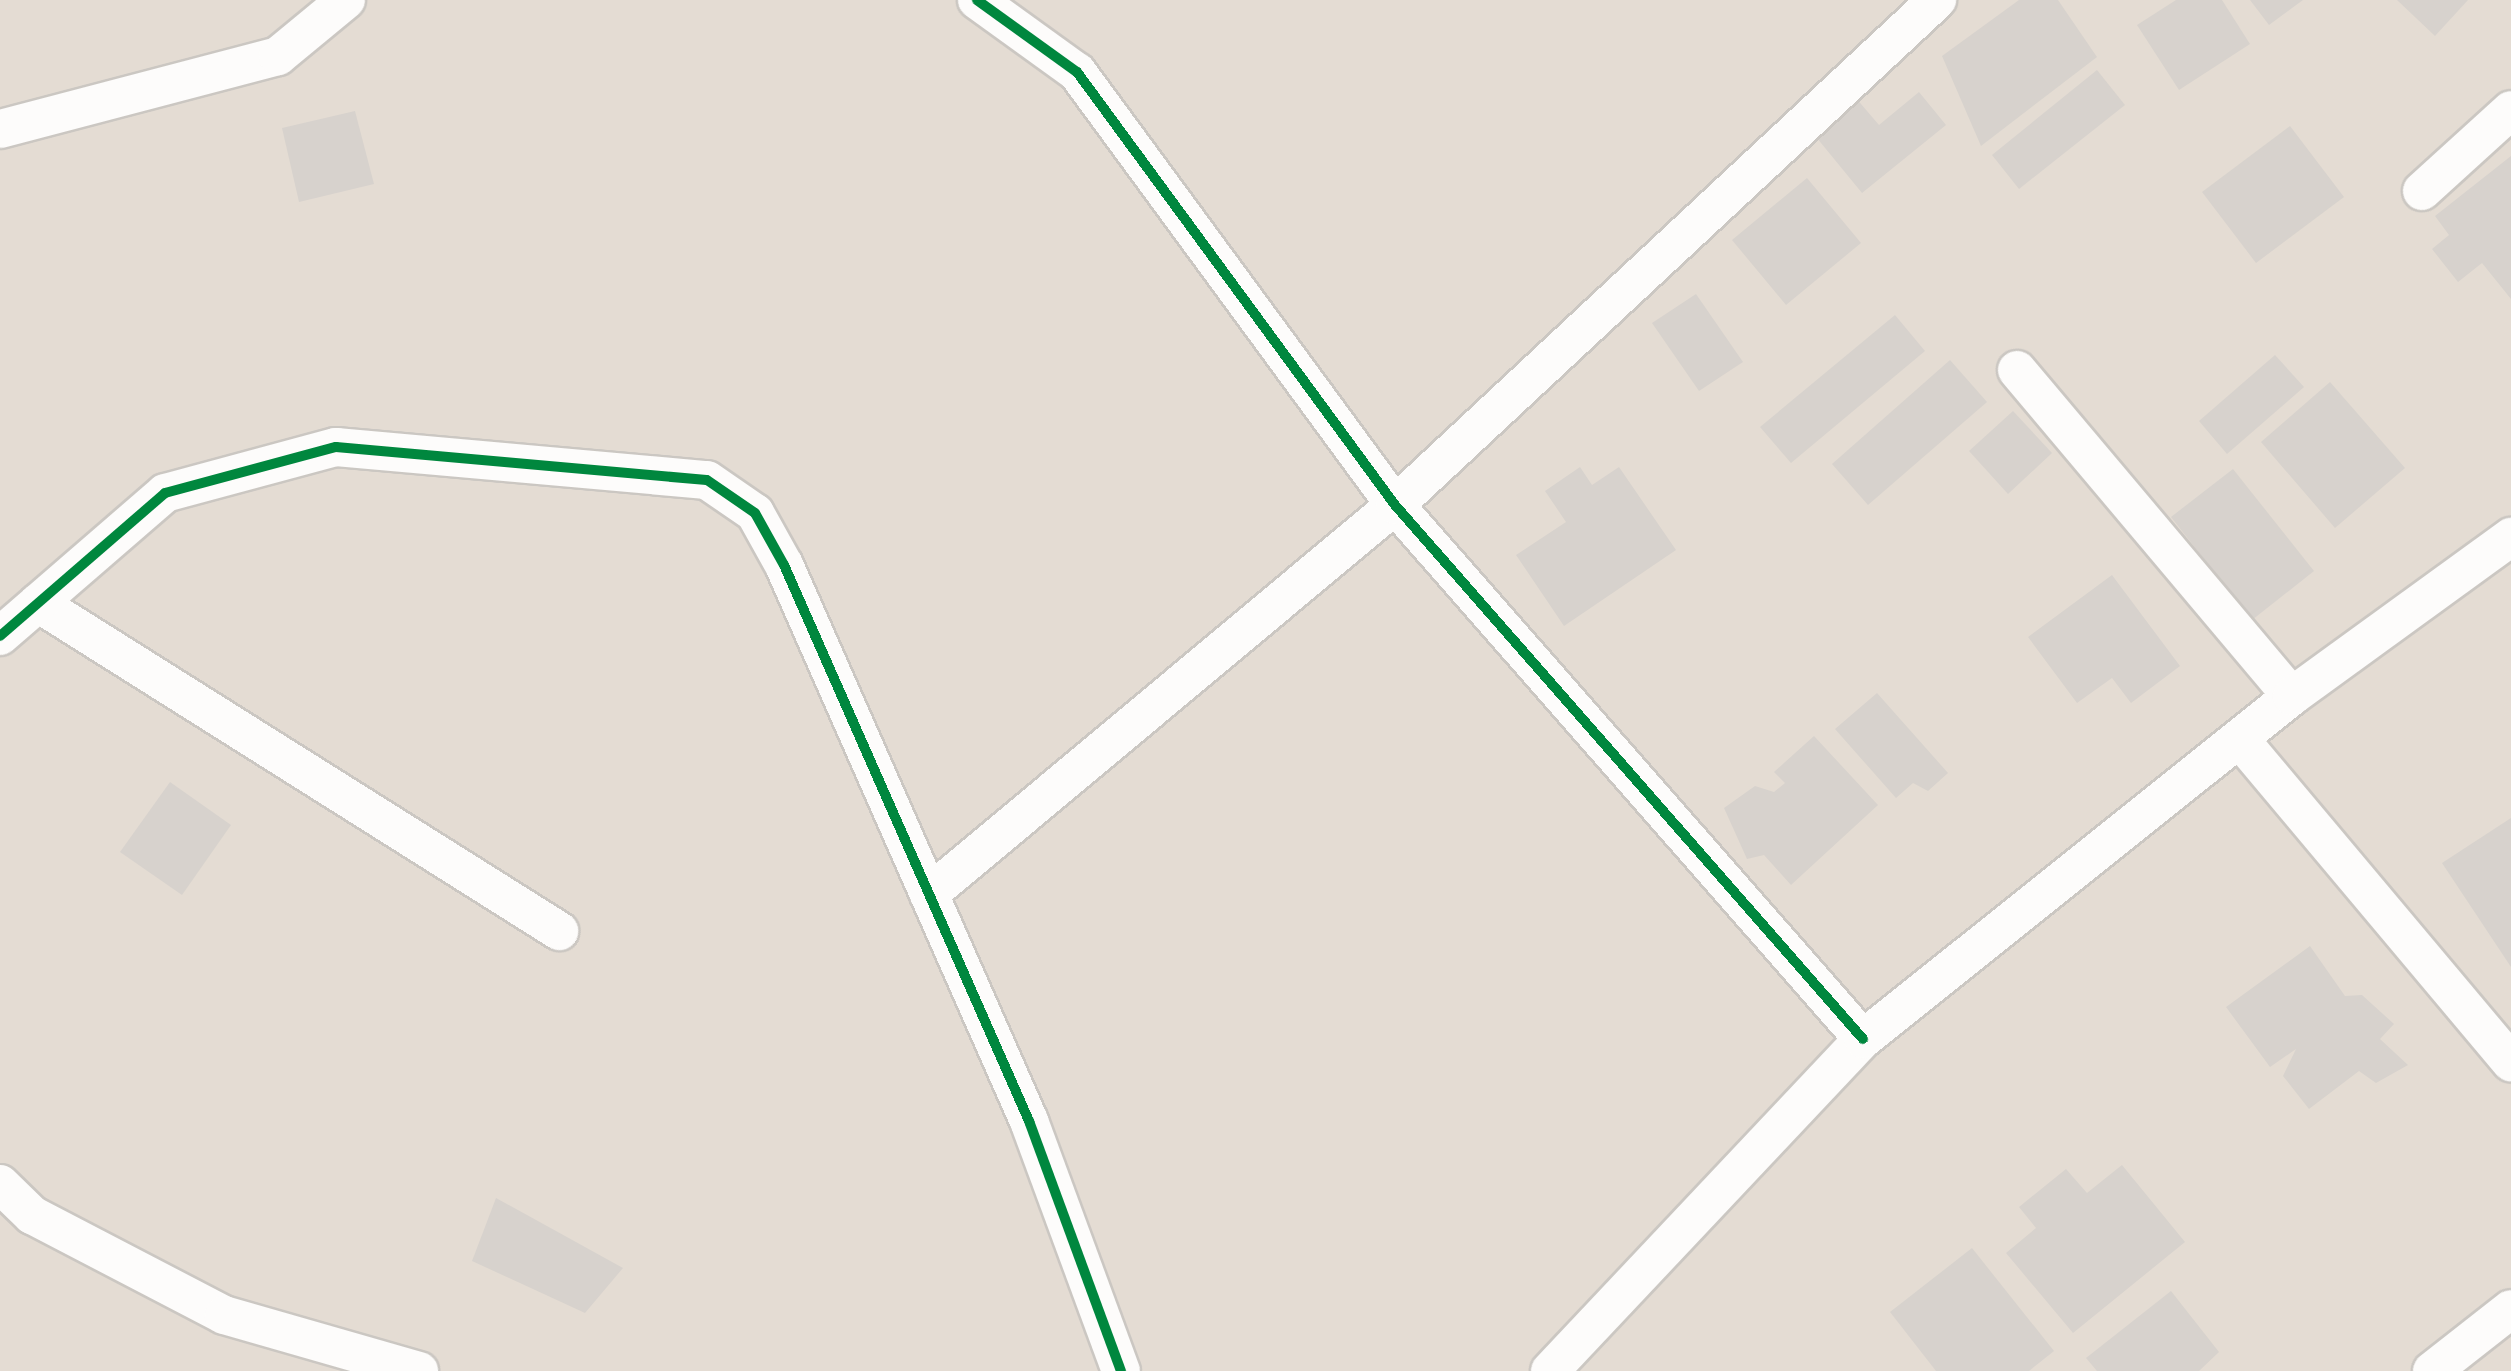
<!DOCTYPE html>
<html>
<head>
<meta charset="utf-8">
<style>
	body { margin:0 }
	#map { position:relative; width:2511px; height:1371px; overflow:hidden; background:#efebe6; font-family:Overpass,sans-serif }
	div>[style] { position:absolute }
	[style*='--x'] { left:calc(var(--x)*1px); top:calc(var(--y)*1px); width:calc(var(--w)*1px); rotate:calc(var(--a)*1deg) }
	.residential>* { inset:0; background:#e4dcd3 }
	.building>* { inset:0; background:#d7d2cd }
	.roads { filter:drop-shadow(2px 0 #cbc7c2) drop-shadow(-2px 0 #cbc7c2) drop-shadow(0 2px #cbc7c2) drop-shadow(0 -2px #cbc7c2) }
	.minor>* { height:38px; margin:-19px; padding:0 19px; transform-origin:19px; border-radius:19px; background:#fdfcfb }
	.cycleway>* { height:10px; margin:-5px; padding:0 5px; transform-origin:5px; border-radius:5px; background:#00873e }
	span { translate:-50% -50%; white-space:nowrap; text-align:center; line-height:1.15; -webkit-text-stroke:8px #fff; paint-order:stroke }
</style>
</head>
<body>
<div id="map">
	<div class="residential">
		<div style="clip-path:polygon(0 0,2511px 0,2511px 1371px,0 1371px)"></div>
	</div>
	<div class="building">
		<div style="clip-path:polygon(2019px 0,2058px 0,2097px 57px,1981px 146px,1942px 56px)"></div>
		<div style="clip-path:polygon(2176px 0,2222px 0,2250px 44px,2179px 90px,2137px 25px)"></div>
		<div style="clip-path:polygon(2250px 0,2303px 0,2269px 25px)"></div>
		<div style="clip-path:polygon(2397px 0,2468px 0,2435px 36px)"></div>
		<div style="clip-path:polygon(2097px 70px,2125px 105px,2019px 189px,1992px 155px)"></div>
		<div style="clip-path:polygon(1919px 92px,1946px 125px,1862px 193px,1812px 132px,1855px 97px,1879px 125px)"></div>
		<div style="clip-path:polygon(355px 111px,374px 184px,299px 202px,282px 128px)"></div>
		<div style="clip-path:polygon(2290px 126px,2344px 197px,2256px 263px,2202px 192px)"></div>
		<div style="clip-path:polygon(2511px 156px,2511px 299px,2482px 263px,2458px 282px,2432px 249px,2449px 235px,2435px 216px)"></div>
		<div style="clip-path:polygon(1807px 178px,1861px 243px,1786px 305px,1732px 240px)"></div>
		<div style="clip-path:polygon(1696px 294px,1743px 362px,1699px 391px,1652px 323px)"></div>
		<div style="clip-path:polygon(1895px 315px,1925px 351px,1791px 463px,1760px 427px)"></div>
		<div style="clip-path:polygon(2275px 355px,2304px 387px,2227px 454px,2199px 421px)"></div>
		<div style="clip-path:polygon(1950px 360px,1987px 402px,1868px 505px,1832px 464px)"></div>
		<div style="clip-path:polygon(2330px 382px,2405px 468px,2335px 528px,2261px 442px)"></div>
		<div style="clip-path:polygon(2013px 411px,2052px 453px,2008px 494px,1969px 451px)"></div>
		<div style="clip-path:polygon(1580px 467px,1592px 485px,1619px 467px,1676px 550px,1564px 626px,1516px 555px,1566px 522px,1545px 491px)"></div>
		<div style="clip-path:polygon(2233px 469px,2314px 571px,2252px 620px,2171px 517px)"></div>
		<div style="clip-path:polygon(2112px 575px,2180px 666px,2131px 703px,2112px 678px,2077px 703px,2028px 637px)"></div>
		<div style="clip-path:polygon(1877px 693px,1948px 773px,1928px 791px,1913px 783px,1896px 798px,1835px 729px)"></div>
		<div style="clip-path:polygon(1814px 736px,1878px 805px,1791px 885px,1764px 855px,1747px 859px,1724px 808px,1755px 786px,1774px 792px,1785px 783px,1774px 772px)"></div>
		<div style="clip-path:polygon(170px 782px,231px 825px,182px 895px,120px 852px)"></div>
		<div style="clip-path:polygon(2511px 818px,2511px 967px,2442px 863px)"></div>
		<div style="clip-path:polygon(2310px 946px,2345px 996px,2362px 995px,2394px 1024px,2380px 1039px,2408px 1065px,2376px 1083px,2359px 1071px,2309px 1109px,2283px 1076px,2296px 1049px,2270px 1067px,2226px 1007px)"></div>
		<div style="clip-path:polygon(2122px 1165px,2185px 1242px,2073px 1333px,2006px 1253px,2036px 1228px,2019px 1207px,2066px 1169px,2087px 1193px)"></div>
		<div style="clip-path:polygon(496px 1198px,623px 1268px,585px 1313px,472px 1261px)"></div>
		<div style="clip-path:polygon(1972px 1248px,2054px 1351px,2029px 1371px,1936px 1371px,1890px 1312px)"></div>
		<div style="clip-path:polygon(2171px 1291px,2219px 1352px,2199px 1371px,2097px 1371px,2086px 1358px)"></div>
	</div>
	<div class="roads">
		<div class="minor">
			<div style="--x:977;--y:0;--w:123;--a:35.8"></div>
			<div style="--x:1077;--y:72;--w:537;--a:53.71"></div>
			<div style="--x:1395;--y:505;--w:710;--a:48.77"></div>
			<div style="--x:0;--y:129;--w:287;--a:-14.7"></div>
			<div style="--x:278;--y:56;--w:88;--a:-39.5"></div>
			<div style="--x:2422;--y:191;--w:120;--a:-42.3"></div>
			<div style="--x:2017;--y:370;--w:426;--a:49.9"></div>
			<div style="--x:38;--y:603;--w:616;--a:32.19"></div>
			<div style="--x:0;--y:636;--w:218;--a:-40.9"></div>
			<div style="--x:165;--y:493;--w:177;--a:-15.1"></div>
			<div style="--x:336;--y:447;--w:372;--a:5.1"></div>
			<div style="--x:707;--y:480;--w:58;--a:34.5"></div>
			<div style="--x:755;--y:513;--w:60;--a:60.9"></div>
			<div style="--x:784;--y:565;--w:608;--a:66.22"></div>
			<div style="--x:1029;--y:1121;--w:266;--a:69.8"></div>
			<div style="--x:2243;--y:743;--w:417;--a:50"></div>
			<div style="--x:929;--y:894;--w:607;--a:-39.85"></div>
			<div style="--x:1395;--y:505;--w:741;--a:-42.98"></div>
			<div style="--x:0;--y:1184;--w:45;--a:44.1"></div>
			<div style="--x:32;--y:1215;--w:216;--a:27.5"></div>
			<div style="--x:224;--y:1315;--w:203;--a:16"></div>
			<div style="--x:1550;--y:1371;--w:456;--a:-46.7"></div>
			<div style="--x:1863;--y:1039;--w:549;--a:-38.64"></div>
			<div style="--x:2292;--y:696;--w:271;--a:-36"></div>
			<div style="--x:2432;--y:1371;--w:100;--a:-38.1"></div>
		</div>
	</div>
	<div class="cycleway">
		<div style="--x:977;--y:0;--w:123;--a:35.8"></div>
		<div style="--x:1077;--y:72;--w:537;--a:53.71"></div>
		<div style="--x:1395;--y:505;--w:710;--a:48.77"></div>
		<div style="--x:0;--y:636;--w:218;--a:-40.9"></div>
		<div style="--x:165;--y:493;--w:177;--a:-15.1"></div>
		<div style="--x:336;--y:447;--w:372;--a:5.1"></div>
		<div style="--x:707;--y:480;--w:58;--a:34.5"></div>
		<div style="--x:755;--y:513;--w:60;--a:60.9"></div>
		<div style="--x:784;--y:565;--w:608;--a:66.22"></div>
		<div style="--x:1029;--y:1121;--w:266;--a:69.8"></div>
	</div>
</div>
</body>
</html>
